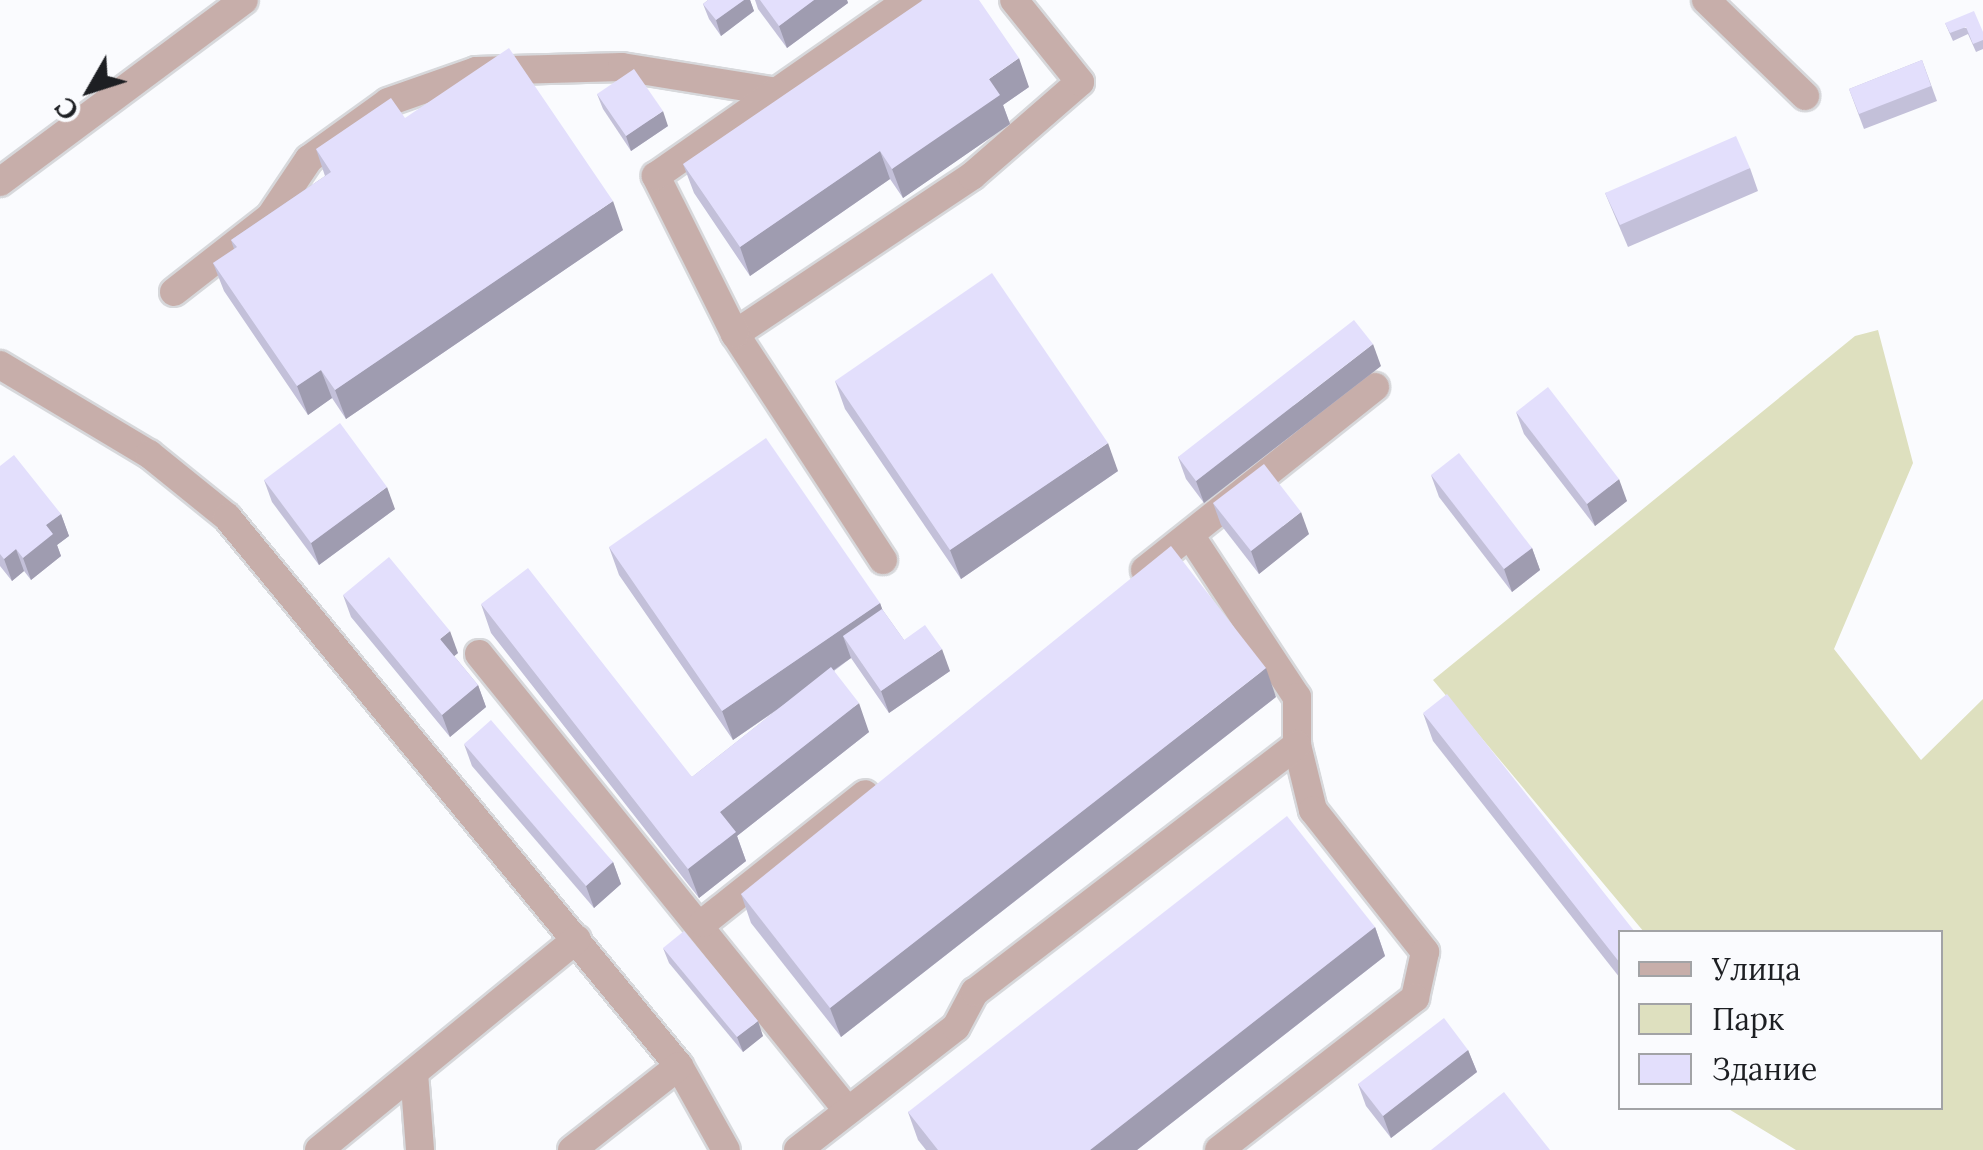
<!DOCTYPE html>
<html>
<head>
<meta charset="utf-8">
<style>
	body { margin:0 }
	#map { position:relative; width:1983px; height:1150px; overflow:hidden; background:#fafbfe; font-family:Lora,serif }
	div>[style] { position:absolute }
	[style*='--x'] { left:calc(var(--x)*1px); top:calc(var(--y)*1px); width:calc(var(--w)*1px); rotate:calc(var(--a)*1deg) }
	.green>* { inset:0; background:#dee0bf }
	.roads { filter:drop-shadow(2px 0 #d7d8db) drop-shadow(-2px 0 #d7d8db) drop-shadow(0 2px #d7d8db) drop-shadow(0 -2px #d7d8db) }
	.minor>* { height:28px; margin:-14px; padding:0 14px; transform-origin:14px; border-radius:14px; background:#c7aeaa }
	.wall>* { inset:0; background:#c3c0d9 }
	.shaded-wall>* { inset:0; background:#9f9cb0 }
	.building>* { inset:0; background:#e3dffc }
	span { translate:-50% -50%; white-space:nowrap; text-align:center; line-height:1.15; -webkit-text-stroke:8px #fafbfe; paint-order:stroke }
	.legend { position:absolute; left:1618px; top:930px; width:325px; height:180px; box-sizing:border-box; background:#fafbfe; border:2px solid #a2a3a6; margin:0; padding:12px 18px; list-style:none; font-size:30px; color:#1d1f23 }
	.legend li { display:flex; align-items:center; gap:20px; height:50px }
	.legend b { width:50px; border:2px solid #a2a3a6 }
	.north { position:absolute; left:40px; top:40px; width:100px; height:100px; -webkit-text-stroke:8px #fafbfe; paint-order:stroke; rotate:231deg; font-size:28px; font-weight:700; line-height:40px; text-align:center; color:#1d1f23 }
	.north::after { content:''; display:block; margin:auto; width:35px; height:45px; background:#1d1f23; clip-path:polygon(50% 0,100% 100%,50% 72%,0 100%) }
</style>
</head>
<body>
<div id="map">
	<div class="green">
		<div style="clip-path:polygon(1878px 330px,1913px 463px,1834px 649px,1921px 760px,1983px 699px,1983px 1150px,1796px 1150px,1727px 1108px,1940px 1108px,1940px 932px,1644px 932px,1433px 680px,1855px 336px)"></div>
	</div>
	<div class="roads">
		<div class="minor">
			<div style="--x:1706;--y:0;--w:138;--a:44.1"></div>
			<div style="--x:0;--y:182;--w:304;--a:-36.7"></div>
			<div style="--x:174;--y:292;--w:122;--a:-38"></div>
			<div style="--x:270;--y:217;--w:70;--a:-56.1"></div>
			<div style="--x:309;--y:159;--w:97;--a:-35.8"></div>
			<div style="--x:388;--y:102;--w:93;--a:-19.4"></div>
			<div style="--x:476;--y:71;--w:146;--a:-1.6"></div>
			<div style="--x:622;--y:67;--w:156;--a:9.2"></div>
			<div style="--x:735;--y:334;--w:285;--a:-33.7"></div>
			<div style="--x:972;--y:176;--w:143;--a:-41"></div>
			<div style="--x:1080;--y:82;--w:105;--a:-128.8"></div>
			<div style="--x:0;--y:365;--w:174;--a:30.9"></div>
			<div style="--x:149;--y:454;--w:100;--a:38.9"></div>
			<div style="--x:227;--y:517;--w:711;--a:50.53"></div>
			<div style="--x:679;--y:1066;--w:96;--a:60.8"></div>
			<div style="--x:1190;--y:535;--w:194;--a:56.6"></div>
			<div style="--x:1297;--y:697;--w:48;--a:90"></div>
			<div style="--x:1297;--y:745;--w:67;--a:76.2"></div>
			<div style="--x:1313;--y:810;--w:181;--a:51.7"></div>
			<div style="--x:1425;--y:952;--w:47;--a:102.3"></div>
			<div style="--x:1415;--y:998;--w:248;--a:142.2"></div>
			<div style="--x:883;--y:560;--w:270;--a:-123.2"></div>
			<div style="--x:735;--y:334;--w:177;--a:-116.6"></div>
			<div style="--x:656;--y:176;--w:307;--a:-34.9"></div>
			<div style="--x:1145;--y:570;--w:294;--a:-38.5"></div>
			<div style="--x:479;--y:654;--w:587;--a:51.08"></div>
			<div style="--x:703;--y:923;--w:207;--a:-38.5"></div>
			<div style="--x:414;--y:1073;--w:77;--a:85.5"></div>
			<div style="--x:319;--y:1150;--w:333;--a:-39.3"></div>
			<div style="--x:572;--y:1150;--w:136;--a:-38.1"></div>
			<div style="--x:798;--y:1150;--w:200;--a:-37.9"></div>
			<div style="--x:956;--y:1027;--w:40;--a:-62"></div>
			<div style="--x:975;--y:992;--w:406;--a:-37.5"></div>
		</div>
	</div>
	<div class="wall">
		<div style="clip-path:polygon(708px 0,750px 0,754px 11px,721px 36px,709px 19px,703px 4px)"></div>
		<div style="clip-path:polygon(755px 0,847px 0,848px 3px,787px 48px,758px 9px)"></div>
		<div style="clip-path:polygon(1945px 23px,1983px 32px,1983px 49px,1976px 52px,1968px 34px,1953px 41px)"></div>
		<div style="clip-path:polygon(1922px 60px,1937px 101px,1864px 129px,1849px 89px)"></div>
		<div style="clip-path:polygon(1029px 87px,1003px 105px,1010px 124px,903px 198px,890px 179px,750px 276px,694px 193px,683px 164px)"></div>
		<div style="clip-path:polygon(597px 94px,668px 126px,631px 151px,603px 109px)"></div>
		<div style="clip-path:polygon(405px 118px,623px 230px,346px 419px,332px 398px,308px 415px,224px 291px,213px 263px,234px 249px,231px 240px,325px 176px,316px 149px)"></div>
		<div style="clip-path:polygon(1750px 168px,1758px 191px,1628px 247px,1605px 193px)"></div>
		<div style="clip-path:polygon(1381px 366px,1204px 503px,1186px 479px,1178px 457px)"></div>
		<div style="clip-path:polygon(835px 381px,1118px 471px,961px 579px,845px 409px)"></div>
		<div style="clip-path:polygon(1516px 412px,1627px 501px,1595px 526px,1524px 434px)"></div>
		<div style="clip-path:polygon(0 466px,61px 514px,69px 536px,57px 545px,61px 556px,31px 580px,24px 571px,12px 581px,0 566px)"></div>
		<div style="clip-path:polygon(1431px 475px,1532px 548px,1540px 570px,1512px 592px,1439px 497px)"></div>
		<div style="clip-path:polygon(264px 480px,395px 509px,319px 565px,272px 502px)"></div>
		<div style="clip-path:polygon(1213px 503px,1309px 534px,1259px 574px,1221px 525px)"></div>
		<div style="clip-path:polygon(609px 547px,880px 603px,882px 609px,904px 640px,950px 671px,889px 713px,851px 658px,834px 671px,869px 732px,737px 836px,746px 861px,699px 898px,491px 633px,481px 604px,692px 777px,777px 710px,733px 740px,619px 575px)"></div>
		<div style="clip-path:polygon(343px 595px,458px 653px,454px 656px,478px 685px,486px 707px,450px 737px,351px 617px)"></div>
		<div style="clip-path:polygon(1276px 697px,841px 1037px,751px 923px,741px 894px)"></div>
		<div style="clip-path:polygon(1423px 713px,1620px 932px,1620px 978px,1433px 741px)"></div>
		<div style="clip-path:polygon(464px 744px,613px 862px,621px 884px,594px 908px,472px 766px)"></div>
		<div style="clip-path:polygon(1375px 927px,1385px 956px,1137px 1150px,926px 1150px,918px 1140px,908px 1112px)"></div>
		<div style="clip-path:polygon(663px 948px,763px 1036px,743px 1052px,669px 963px)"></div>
		<div style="clip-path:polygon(1468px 1050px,1477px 1072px,1391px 1138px,1366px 1106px,1358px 1084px)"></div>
	</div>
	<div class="shaded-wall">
		<div style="clip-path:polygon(744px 0,750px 0,754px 11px,721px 36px,716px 20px)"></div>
		<div style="clip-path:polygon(814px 0,847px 0,848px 3px,787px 48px,779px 26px)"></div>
		<div style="clip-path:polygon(1019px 58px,1029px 87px,1003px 105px,1010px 124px,903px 198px,892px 169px,989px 79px)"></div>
		<div style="clip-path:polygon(663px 111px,668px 126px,631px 151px,626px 136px)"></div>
		<div style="clip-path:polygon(880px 151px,890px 179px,750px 276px,740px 247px)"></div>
		<div style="clip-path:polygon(613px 201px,623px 230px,346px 419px,335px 390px)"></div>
		<div style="clip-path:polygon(1373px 344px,1381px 366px,1204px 503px,1196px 481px)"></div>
		<div style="clip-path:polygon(321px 370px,332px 398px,308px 415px,297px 386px)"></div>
		<div style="clip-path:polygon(1108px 443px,1118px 471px,961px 579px,950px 550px)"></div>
		<div style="clip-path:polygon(1619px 479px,1627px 501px,1595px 526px,1587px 504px)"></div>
		<div style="clip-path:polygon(387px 487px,395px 509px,319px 565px,311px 543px)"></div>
		<div style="clip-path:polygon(1301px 512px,1309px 534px,1259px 574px,1251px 551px)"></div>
		<div style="clip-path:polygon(61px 514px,69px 536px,57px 545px,61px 556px,31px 580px,23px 558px,46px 525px)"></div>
		<div style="clip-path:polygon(1532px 548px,1540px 570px,1512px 592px,1504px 569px)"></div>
		<div style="clip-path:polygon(16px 549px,24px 571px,12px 581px,4px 559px)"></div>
		<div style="clip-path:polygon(880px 603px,890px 631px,843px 636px,851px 658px,733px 740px,722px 711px)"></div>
		<div style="clip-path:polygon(450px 631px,458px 653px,448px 661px,440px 639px)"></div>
		<div style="clip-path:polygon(942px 649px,950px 671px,889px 713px,881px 691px)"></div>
		<div style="clip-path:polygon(1266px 668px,1276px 697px,841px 1037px,830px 1008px)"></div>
		<div style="clip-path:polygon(478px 685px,486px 707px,450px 737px,442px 715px)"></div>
		<div style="clip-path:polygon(859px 703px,869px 732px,737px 836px,746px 861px,699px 898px,688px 869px,720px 812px)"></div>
		<div style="clip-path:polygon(613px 862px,621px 884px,594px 908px,586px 886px)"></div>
		<div style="clip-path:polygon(1375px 927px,1385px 956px,1137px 1150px,1090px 1150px)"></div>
		<div style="clip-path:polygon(758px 1021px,763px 1036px,743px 1052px,737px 1037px)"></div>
		<div style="clip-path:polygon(1468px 1050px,1477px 1072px,1391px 1138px,1383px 1116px)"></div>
	</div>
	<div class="building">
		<div style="clip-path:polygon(708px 0,744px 0,716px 20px,703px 4px)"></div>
		<div style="clip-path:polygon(760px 0,814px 0,779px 26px)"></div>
		<div style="clip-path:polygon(923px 0,979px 0,1019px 58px,989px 79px,1000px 95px,892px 169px,880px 151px,740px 247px,683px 164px)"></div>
		<div style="clip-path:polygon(1974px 11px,1983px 32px,1983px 40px,1973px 44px,1966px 27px,1950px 33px,1945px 23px)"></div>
		<div style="clip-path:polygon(509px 48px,613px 201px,335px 390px,321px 370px,297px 386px,213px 263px,237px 247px,231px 240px,331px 172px,316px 149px,391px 98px,405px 118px)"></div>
		<div style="clip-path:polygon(1922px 60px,1931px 86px,1859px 114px,1849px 89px)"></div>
		<div style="clip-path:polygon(634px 69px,663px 111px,626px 136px,597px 94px)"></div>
		<div style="clip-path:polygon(1736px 136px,1750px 168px,1620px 225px,1605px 193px)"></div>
		<div style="clip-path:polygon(992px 273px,1108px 443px,950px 550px,835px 381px)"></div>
		<div style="clip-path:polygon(1354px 320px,1373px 344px,1196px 481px,1178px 457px)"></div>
		<div style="clip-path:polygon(1548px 387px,1619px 479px,1587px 504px,1516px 412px)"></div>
		<div style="clip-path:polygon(340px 423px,387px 487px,311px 543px,264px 480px)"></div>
		<div style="clip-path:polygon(766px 438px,880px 603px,722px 711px,609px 547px)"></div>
		<div style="clip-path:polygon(1459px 453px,1532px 548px,1504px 569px,1431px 475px)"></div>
		<div style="clip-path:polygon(14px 455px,61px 514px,46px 525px,53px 534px,23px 558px,16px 549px,4px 559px,0 554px,0 466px)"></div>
		<div style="clip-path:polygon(1264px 464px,1301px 512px,1251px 551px,1213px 503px)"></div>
		<div style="clip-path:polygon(1171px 546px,1266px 668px,830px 1008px,741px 894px)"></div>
		<div style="clip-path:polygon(389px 557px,450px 631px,440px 639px,478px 685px,442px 715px,343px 595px)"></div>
		<div style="clip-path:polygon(528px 568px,692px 777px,831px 667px,859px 703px,720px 812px,736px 832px,688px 869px,481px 604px)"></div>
		<div style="clip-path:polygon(882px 609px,904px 640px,925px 625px,942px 649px,881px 691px,843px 636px)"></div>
		<div style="clip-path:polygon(1447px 694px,1635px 932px,1620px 932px,1620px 963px,1423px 713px)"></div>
		<div style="clip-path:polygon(491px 720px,613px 862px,586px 886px,464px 744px)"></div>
		<div style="clip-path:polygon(1287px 816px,1375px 927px,1090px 1150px,938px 1150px,908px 1112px)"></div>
		<div style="clip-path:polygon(684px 931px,758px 1021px,737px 1037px,663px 948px)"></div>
		<div style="clip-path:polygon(1444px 1018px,1468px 1050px,1383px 1116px,1358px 1084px)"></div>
		<div style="clip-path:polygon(1504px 1092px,1550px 1150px,1431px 1150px)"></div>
	</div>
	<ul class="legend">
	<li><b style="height:12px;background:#c7aeaa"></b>Улица</li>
	<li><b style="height:28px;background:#dee0bf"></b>Парк</li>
	<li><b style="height:28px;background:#e3dffc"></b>Здание</li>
	</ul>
	<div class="north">С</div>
</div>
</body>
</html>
